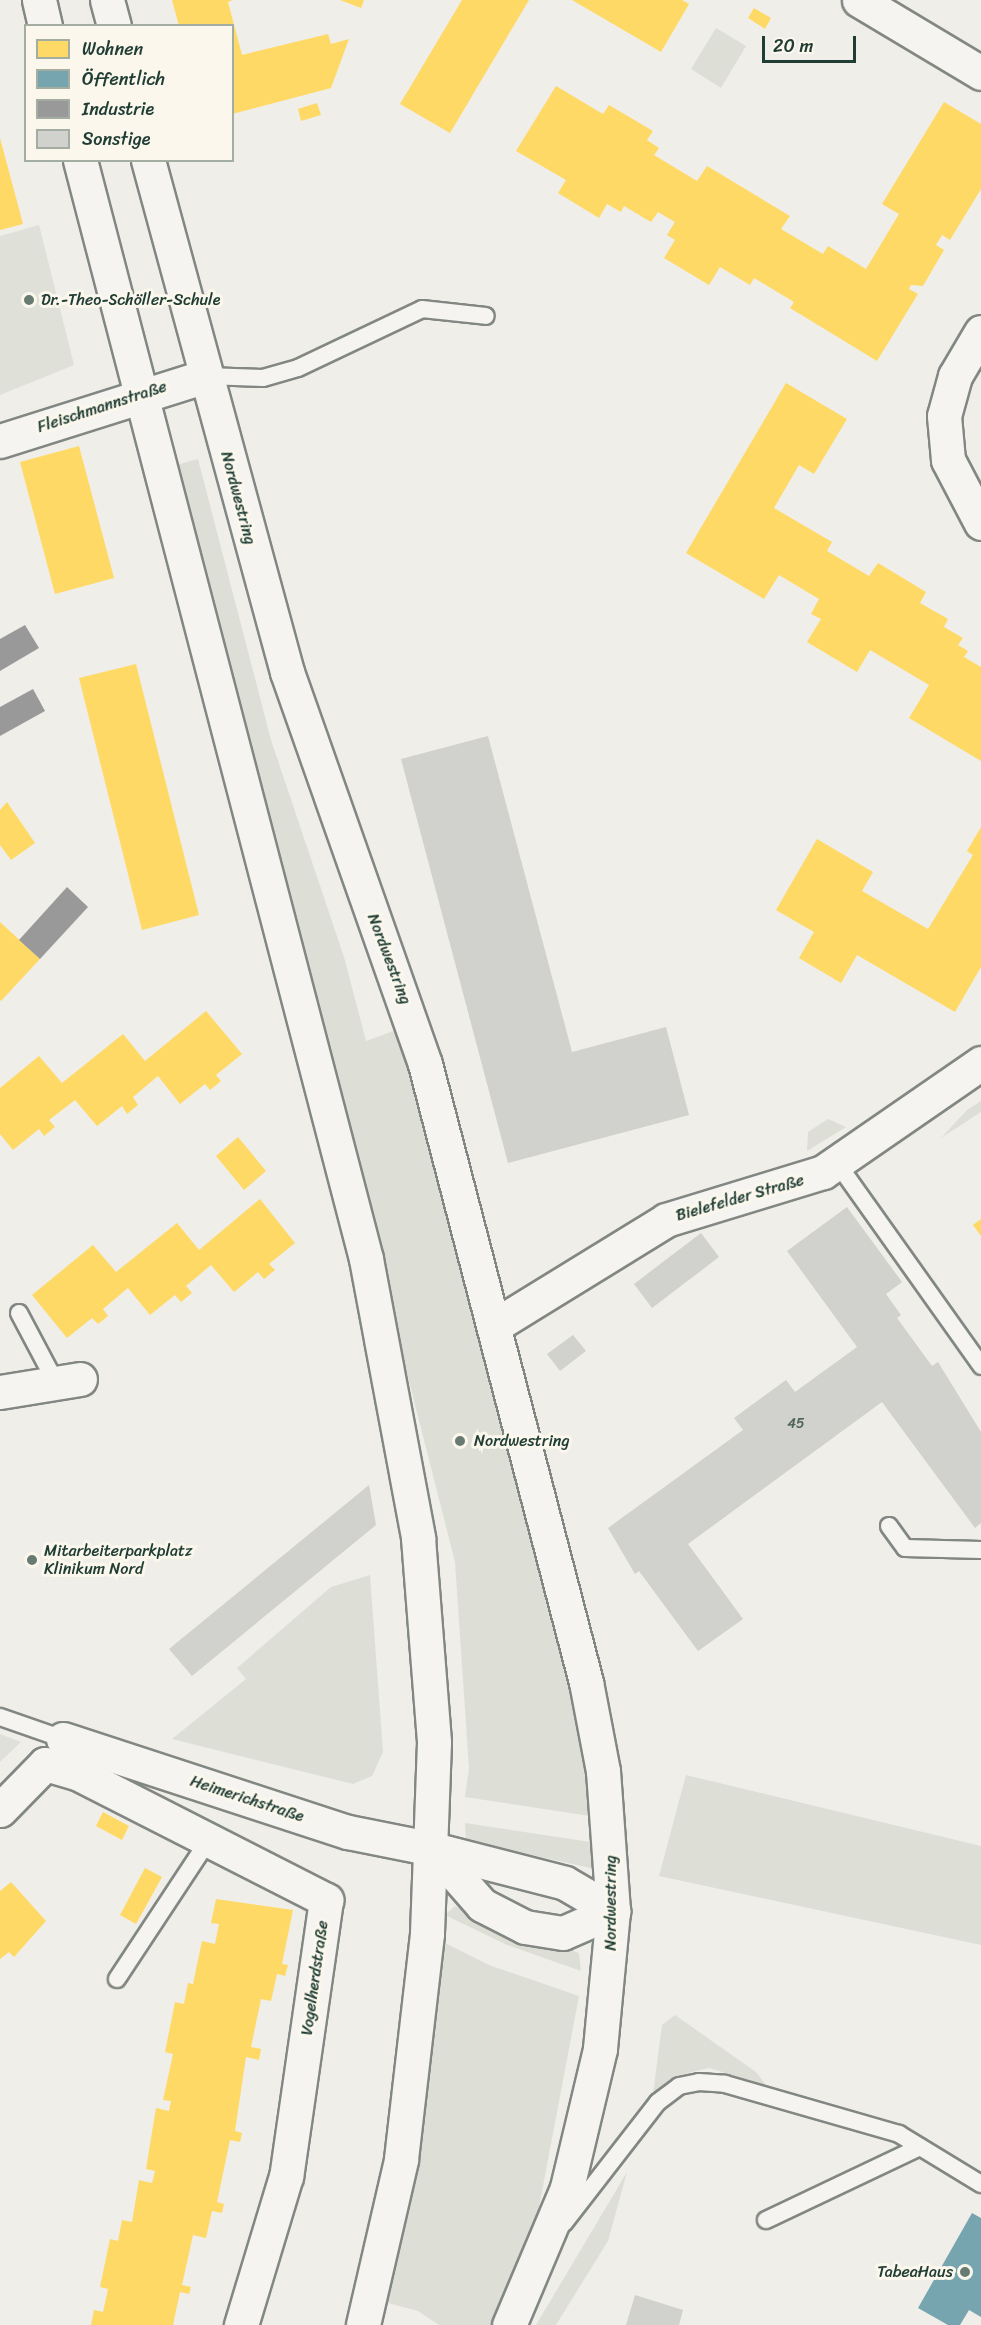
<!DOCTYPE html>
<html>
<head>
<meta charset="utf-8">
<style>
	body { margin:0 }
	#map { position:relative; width:981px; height:2325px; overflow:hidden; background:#efeee8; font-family:Sriracha,sans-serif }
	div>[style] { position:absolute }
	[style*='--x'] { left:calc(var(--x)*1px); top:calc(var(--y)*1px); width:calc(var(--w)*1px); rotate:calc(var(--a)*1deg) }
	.built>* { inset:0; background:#dfe0d7 }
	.green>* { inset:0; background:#dddfd6 }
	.homes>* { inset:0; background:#ffd966 }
	.public>* { inset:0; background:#76a5af }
	.industry>* { inset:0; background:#999 }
	.building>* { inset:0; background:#d1d1cd }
	.roads { filter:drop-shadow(2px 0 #828783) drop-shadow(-2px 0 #828783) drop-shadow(0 2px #828783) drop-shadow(0 -2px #828783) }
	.service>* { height:16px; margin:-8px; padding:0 8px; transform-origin:8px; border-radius:8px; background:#f5f4f0 }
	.minor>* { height:33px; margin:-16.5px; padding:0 16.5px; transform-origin:16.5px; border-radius:16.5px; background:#f5f4f0 }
	.tertiary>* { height:33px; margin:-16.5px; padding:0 16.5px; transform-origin:16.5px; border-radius:16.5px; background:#f5f4f0 }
	.primary>* { height:33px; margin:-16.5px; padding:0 16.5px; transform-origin:16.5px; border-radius:16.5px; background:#f5f4f0 }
	.dots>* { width:16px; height:16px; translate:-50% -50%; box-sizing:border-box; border:3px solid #fbf7ec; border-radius:50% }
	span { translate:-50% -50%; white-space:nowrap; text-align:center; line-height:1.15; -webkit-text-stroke:6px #fbf7ec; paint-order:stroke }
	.number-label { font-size:14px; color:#4c625a }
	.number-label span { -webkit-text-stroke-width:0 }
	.poi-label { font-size:16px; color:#1f3d34 }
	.left { translate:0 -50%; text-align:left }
	.right { translate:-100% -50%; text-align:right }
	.street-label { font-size:16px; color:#1f3d34 }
	.legend { position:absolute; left:24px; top:24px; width:210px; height:138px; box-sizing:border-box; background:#fbf7ec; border:2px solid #a3ada2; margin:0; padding:8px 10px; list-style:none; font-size:18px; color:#1f3d34 }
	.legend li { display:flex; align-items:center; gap:12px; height:30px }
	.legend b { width:30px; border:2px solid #a3ada2 }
	.scale { position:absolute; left:762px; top:36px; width:94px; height:27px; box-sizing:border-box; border:3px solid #1f3d34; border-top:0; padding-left:8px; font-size:18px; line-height:21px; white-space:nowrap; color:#1f3d34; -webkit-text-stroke:4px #fbf7ec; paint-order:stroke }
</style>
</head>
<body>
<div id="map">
	<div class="built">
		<div style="clip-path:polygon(39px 225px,74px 365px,0 395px,0 236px)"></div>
		<div style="clip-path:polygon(0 1734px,21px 1742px,0 1762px)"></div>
	</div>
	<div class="green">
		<div style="clip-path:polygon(716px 28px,746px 46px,721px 88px,691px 69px)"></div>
		<div style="clip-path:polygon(198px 459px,271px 740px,344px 957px,366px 1041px,396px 1030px,427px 1125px,570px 1676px,596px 1817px,465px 1797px,469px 1768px,455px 1562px,176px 465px)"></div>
		<div style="clip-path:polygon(981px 1101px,981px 1112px,941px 1138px,967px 1110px)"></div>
		<div style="clip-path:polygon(828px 1119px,846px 1127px,807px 1151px,808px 1132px)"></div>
		<div style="clip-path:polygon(370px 1575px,383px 1752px,372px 1776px,353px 1784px,172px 1739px,246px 1679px,237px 1668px,331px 1587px)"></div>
		<div style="clip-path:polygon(686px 1775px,981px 1846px,981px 1945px,659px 1876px)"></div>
		<div style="clip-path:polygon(465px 1823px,597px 1843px,595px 1869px,473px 1842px,466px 1839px)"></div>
		<div style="clip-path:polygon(455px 1906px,579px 1953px,581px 1971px,507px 1945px,445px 1915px)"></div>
		<div style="clip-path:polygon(441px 1941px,489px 1965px,579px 1996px,537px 2218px,494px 2325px,439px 2325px,418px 2311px,384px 2302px)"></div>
		<div style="clip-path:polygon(675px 2015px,756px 2072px,766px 2085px,709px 2068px,675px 2076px,653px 2094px,662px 2025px)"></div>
		<div style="clip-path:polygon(627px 2172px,608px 2241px,556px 2325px,536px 2325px)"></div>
	</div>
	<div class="homes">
		<div style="clip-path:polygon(172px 0,233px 0,228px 2px,242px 55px,328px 34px,331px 44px,349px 39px,331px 88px,232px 114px,232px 26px,179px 26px)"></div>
		<div style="clip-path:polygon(340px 0,364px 0,361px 8px)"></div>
		<div style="clip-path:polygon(462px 0,529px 0,450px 133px,400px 104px)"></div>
		<div style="clip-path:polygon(572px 0,682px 0,689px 4px,661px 52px)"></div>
		<div style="clip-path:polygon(754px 8px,771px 18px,765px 29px,748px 18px)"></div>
		<div style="clip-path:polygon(556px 86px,603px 114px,609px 105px,653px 131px,647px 140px,659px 148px,654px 155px,697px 181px,707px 166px,790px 216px,781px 229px,823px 254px,828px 246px,866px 269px,899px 214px,882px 204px,944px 102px,981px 124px,981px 189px,950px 240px,942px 235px,936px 245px,944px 250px,923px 286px,911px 285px,909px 289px,918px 294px,877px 361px,790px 308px,794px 302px,754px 278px,750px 285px,720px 267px,709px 285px,664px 258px,675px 240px,667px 235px,675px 222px,658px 212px,651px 222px,624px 206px,621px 212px,607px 204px,599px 218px,558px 193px,566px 180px,516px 151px)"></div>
		<div style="clip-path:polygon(317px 103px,321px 115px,301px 121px,298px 109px)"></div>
		<div style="clip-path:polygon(0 138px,23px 224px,0 230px)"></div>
		<div style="clip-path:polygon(786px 383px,847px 419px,814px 474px,799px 465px,774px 508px,832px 542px,827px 551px,869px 576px,878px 563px,926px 592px,920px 603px,948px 619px,944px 627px,963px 638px,958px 645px,968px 651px,964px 657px,981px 667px,981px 761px,909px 718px,929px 685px,870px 650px,857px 672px,807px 642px,821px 619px,811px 614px,819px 599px,779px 575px,764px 599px,686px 553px)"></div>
		<div style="clip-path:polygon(79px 446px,114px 578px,55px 594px,20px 462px)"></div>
		<div style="clip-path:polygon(136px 664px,199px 915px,142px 930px,79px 678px)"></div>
		<div style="clip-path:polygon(7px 802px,35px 843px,11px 860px,0 845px,0 810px)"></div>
		<div style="clip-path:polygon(981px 827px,981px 967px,955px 1012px,857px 955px,841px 983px,799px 958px,814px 932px,776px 910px,817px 839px,873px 872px,862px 891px,928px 929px,973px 855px,967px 851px)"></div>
		<div style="clip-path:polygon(0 922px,40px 959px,1px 1001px,0 1000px)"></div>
		<div style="clip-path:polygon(206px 1011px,242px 1054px,216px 1075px,221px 1081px,210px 1090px,205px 1084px,180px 1104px,158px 1076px,133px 1097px,138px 1105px,127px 1114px,122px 1106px,97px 1126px,75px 1100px,49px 1120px,55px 1127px,44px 1136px,39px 1129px,13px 1150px,0 1134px,0 1088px,39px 1056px,62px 1083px,123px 1034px,145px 1061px)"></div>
		<div style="clip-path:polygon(238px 1137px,266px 1171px,244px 1190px,216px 1156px)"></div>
		<div style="clip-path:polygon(260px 1199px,295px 1243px,269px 1264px,275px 1270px,264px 1279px,258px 1272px,234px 1292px,211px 1265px,186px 1286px,192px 1293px,181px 1302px,175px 1295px,150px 1315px,128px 1288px,103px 1309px,108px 1316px,98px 1324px,92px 1318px,67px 1338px,32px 1295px,93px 1245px,116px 1272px,177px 1223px,199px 1250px)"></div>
		<div style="clip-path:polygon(981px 1219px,981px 1236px,973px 1225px)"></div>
		<div style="clip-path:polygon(103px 1812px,129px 1826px,122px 1840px,96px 1826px)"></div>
		<div style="clip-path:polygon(145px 1868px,162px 1877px,136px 1924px,120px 1915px)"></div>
		<div style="clip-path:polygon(11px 1882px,46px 1921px,14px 1957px,9px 1952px,0 1959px,0 1891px)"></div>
		<div style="clip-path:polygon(216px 1899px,293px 1910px,282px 1964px,288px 1965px,285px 1976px,277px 1974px,271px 2001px,261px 1999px,251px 2047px,261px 2049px,259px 2060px,246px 2057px,235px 2131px,242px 2133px,240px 2142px,230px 2140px,217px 2202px,224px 2204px,222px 2213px,212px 2211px,206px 2238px,193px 2235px,182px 2285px,191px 2287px,189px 2294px,180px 2292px,173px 2325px,91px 2325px,94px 2310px,103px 2312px,108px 2289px,100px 2287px,110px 2239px,118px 2241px,122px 2220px,132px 2222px,139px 2180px,152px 2183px,155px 2171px,146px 2169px,156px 2108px,169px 2111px,171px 2101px,163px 2100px,173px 2054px,165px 2052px,175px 2002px,184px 2004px,188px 1983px,193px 1984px,202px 1941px,215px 1944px,219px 1924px,211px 1923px)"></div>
	</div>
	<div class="public">
		<div style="clip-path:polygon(972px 2213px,981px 2218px,981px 2317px,969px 2310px,960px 2325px,948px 2325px,918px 2308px)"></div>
	</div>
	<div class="industry">
		<div style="clip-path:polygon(25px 625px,39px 648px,0 671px,0 639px)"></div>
		<div style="clip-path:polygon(33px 689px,45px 711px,0 736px,0 707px)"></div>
		<div style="clip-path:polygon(67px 887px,88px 907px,40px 959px,19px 940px)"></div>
	</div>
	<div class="building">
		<div style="clip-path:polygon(488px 736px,572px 1052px,666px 1027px,689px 1115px,508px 1163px,401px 759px)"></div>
		<div style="clip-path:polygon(847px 1207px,902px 1282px,886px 1294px,901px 1315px,897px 1318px,932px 1366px,938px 1362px,981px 1432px,981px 1523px,975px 1528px,882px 1402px,688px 1544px,743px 1619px,698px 1651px,639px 1571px,635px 1574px,608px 1528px,743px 1430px,734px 1418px,786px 1380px,795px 1392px,857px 1347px,787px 1251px)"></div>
		<div style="clip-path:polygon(701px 1233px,719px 1257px,652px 1308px,634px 1284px)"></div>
		<div style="clip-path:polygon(573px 1335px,586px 1351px,560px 1371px,547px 1354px)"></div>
		<div style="clip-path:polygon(369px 1485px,376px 1525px,192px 1676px,169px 1649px)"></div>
		<div style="clip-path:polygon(635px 2295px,683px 2310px,679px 2325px,626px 2325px)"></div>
	</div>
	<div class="roads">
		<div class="service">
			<div style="--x:206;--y:376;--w:57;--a:2"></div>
			<div style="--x:263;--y:378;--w:36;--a:-16"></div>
			<div style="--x:298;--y:368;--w:137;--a:-25.4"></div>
			<div style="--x:422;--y:309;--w:64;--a:6.2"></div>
			<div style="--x:837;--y:1163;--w:249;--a:54.6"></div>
			<div style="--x:19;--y:1313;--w:79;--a:62.1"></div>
			<div style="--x:889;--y:1526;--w:27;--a:54"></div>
			<div style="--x:905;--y:1548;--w:76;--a:1.5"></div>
			<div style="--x:0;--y:1717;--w:67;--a:19.2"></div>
			<div style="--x:117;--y:1979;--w:169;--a:-56.6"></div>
			<div style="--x:766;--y:2220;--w:170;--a:-25.4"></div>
			<div style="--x:564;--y:2223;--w:153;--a:-52.2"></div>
			<div style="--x:658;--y:2102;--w:26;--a:-37"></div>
			<div style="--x:679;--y:2086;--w:20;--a:-11"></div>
			<div style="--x:699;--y:2082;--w:26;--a:4"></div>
			<div style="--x:725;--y:2084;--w:181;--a:16"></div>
			<div style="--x:899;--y:2134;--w:96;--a:31.4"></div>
		</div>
		<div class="minor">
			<div style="--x:859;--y:0;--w:142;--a:30.9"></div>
			<div style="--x:981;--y:332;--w:51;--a:120.6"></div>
			<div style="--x:955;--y:376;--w:41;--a:105.4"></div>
			<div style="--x:944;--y:416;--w:44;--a:84.8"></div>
			<div style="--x:948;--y:460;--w:71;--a:62.4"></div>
			<div style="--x:0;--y:441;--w:216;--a:-17.5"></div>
			<div style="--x:0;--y:1392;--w:81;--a:-9.2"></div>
			<div style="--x:63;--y:1739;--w:300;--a:18.1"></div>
			<div style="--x:348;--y:1832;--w:87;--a:11.3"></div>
			<div style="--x:0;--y:1810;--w:64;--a:-45.6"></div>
			<div style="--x:45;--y:1764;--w:33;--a:16"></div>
			<div style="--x:77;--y:1773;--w:280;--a:27"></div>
			<div style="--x:326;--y:1900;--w:279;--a:98.2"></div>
			<div style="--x:286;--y:2176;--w:156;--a:106.8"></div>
		</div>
		<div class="tertiary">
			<div style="--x:494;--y:1326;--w:202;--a:-31.6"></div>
			<div style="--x:666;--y:1220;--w:164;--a:-17"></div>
			<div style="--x:823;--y:1172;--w:192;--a:-34.6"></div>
		</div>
		<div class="primary">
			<div style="--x:39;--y:0;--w:27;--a:77"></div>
			<div style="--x:107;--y:0;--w:27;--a:75"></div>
			<div style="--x:80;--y:160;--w:1136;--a:75.41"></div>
			<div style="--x:366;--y:1259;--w:284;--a:79.4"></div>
			<div style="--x:418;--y:1538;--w:205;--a:85.5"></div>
			<div style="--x:434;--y:1742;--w:192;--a:92.1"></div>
			<div style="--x:427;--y:1934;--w:227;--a:96.6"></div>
			<div style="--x:401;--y:2160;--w:169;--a:103"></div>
			<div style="--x:148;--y:160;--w:531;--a:74.81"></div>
			<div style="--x:287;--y:672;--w:416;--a:70.6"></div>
			<div style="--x:425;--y:1064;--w:639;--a:75.4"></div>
			<div style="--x:586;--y:1682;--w:91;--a:79.2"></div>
			<div style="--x:603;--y:1771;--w:140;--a:85.9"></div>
			<div style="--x:613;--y:1911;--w:139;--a:95.4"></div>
			<div style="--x:600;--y:2049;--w:143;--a:103.4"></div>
			<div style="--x:567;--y:2188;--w:149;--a:112.9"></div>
			<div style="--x:433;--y:1849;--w:74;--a:48.8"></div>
			<div style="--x:482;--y:1905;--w:48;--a:27.1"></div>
			<div style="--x:525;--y:1927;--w:38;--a:9"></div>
			<div style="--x:563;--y:1933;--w:55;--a:-23.7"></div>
			<div style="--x:433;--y:1849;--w:136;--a:14.4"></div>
			<div style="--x:565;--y:1883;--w:56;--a:30.3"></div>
		</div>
	</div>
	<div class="dots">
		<div style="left:29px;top:300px;background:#687b73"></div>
		<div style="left:460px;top:1441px;background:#687b73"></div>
		<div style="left:32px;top:1560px;background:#687b73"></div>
		<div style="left:965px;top:2272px;background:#687b73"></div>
	</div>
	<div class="number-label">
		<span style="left:796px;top:1424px">45</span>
	</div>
	<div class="poi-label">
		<span class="left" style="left:41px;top:300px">Dr.-Theo-Schöller-Schule</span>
		<span class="left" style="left:474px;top:1441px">Nordwestring</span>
		<span class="left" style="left:44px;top:1560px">Mitarbeiterparkplatz<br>Klinikum Nord</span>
		<span class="right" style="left:953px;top:2272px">TabeaHaus</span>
	</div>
	<div class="street-label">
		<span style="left:102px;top:407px;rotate:-18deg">Fleischmannstraße</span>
		<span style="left:238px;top:498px;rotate:75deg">Nordwestring</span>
		<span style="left:389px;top:959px;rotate:69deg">Nordwestring</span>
		<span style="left:740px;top:1198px;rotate:-16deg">Bielefelder Straße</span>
		<span style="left:247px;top:1799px;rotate:18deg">Heimerichstraße</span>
		<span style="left:611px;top:1903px;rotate:-90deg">Nordwestring</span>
		<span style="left:315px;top:1978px;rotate:-82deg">Vogelherdstraße</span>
	</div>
	<ul class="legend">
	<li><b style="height:16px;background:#ffd966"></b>Wohnen</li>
	<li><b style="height:16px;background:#76a5af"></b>Öffentlich</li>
	<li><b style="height:16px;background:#999"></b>Industrie</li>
	<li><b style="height:16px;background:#d1d1cd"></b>Sonstige</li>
	</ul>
	<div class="scale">20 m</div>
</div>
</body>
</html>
